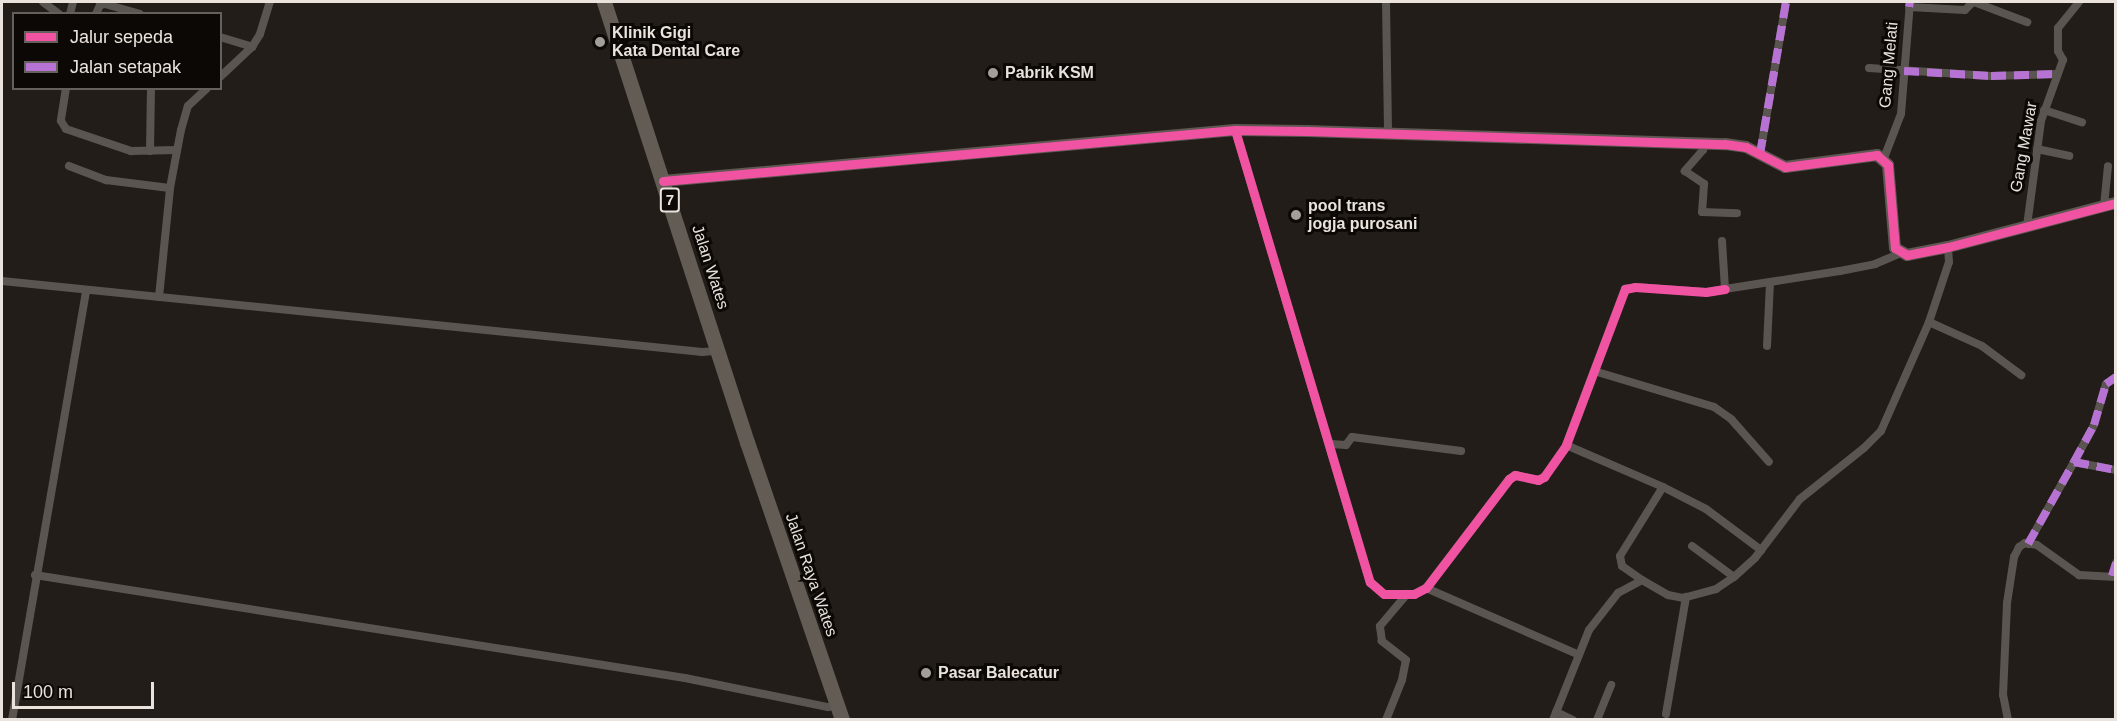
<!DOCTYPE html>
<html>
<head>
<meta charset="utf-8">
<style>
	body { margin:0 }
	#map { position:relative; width:2117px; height:721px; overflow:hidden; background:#221d18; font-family:Helvetica,sans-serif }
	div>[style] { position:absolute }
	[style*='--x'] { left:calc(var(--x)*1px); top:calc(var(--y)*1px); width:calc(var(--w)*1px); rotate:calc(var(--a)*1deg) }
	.street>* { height:8px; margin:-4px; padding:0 4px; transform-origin:4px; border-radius:4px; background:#5a5550 }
	.secondary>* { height:12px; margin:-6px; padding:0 6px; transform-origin:6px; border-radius:6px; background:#5e5752 }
	.highway>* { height:15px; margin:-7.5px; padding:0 7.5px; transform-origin:7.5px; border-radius:7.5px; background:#625c55 }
	.quiet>* { height:8px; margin-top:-4px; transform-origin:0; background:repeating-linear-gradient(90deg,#b673d3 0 15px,transparent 0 23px) }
	.cycleway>* { height:9px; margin:-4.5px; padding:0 4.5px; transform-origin:4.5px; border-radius:4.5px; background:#f153a3 }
	.dots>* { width:16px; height:16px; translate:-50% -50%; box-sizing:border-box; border:3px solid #0c0805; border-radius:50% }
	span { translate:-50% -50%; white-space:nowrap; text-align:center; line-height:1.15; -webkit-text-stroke:6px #0c0805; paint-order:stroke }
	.shield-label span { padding:2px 4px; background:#0c0805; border:2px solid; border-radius:4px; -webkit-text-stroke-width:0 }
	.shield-label { font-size:15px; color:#eae3dd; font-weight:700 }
	.poi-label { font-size:16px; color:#eae3dd; font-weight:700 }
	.left { translate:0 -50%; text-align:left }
	.street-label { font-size:16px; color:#eae3dd }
	.frame { position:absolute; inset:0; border:3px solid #eae3dd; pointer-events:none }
	.legend { position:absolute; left:12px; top:12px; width:210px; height:78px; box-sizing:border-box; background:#0c0805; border:2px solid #65605b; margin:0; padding:8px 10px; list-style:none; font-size:18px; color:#eae3dd }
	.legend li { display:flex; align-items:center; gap:12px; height:30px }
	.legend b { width:30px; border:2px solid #65605b }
	.scale { position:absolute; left:12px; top:682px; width:142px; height:27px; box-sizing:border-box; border:3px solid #eae3dd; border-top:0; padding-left:8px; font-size:18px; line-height:21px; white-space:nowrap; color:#eae3dd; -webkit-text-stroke:4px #0c0805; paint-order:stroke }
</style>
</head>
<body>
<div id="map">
	<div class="street">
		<div style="--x:43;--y:2;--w:20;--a:37"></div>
		<div style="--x:1386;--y:2;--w:131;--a:89.1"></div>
		<div style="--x:1974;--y:2;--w:57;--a:20.7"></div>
		<div style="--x:1909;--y:7;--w:56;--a:3.1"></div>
		<div style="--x:1965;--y:10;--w:11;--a:-45"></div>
		<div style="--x:70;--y:14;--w:12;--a:-76"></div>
		<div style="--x:96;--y:14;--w:10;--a:-66"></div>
		<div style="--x:100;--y:5;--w:5;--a:-11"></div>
		<div style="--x:105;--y:4;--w:36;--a:16"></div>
		<div style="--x:220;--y:37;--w:34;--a:17"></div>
		<div style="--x:1869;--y:68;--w:122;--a:3.8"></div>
		<div style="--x:1991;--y:76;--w:66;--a:-1.7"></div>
		<div style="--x:220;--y:77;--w:44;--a:-43.2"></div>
		<div style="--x:252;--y:47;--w:15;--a:-58"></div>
		<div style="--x:260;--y:34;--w:34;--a:-73"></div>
		<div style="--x:66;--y:88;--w:33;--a:99"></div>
		<div style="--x:61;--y:121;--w:9;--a:58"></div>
		<div style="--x:66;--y:129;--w:69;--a:18.7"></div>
		<div style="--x:131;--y:151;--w:46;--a:-1.2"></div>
		<div style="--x:2044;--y:110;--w:40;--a:18"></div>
		<div style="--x:1235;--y:130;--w:472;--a:73.4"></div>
		<div style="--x:1370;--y:582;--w:18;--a:41"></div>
		<div style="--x:1384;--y:594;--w:30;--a:0"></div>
		<div style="--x:1414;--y:594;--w:13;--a:-27"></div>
		<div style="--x:1426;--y:588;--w:137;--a:-52.7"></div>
		<div style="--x:1509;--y:479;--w:7;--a:-34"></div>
		<div style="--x:1515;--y:475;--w:24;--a:12"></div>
		<div style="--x:1538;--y:480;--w:7;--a:-27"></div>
		<div style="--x:1544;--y:477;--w:39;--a:-55"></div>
		<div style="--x:1566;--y:445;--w:167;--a:-69.3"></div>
		<div style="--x:1625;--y:289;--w:10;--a:-11"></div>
		<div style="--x:1635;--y:287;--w:71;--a:4"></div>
		<div style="--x:1706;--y:292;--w:19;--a:-9"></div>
		<div style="--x:1704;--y:143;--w:7;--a:98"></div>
		<div style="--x:1703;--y:150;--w:28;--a:131"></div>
		<div style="--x:1685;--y:171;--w:23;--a:34"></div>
		<div style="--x:1704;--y:184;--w:28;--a:94"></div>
		<div style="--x:1702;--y:212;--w:35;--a:2"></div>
		<div style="--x:2037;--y:149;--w:33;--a:12"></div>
		<div style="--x:150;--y:151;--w:63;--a:-89.1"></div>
		<div style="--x:1760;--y:154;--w:154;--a:-80.3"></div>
		<div style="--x:1884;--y:158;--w:47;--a:-68.9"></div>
		<div style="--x:1901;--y:114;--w:112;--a:-85.4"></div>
		<div style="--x:69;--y:166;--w:40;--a:21"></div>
		<div style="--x:106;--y:180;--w:64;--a:7.1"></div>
		<div style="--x:2104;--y:206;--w:40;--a:-84.3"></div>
		<div style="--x:2027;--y:226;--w:106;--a:-82.4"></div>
		<div style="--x:2041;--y:121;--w:65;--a:-70.2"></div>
		<div style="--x:2063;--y:60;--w:10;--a:-119"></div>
		<div style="--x:2058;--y:51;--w:23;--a:-90"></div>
		<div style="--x:2058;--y:28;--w:33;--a:-51"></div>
		<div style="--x:1722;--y:241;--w:48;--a:86.4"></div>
		<div style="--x:1725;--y:289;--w:116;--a:-8.9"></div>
		<div style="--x:1840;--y:271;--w:36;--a:-11"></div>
		<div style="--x:1875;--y:264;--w:28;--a:-23"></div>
		<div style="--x:2;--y:281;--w:704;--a:5.79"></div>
		<div style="--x:702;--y:352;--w:16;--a:-4"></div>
		<div style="--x:159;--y:297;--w:110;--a:-84.2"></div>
		<div style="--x:170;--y:188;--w:59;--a:-79.3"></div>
		<div style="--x:181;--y:130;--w:25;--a:-74"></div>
		<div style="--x:188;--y:106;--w:26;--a:-43"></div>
		<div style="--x:1929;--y:322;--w:58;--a:24.4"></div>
		<div style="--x:1982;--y:346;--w:49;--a:36.6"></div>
		<div style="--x:1767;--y:346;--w:64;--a:-87.3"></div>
		<div style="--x:1594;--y:371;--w:125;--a:16.7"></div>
		<div style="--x:1714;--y:407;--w:21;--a:35"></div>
		<div style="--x:1731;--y:419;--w:57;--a:48.5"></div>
		<div style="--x:1331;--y:444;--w:15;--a:4"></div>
		<div style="--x:1346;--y:445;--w:10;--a:-53"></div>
		<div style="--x:1352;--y:437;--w:110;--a:7.3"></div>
		<div style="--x:1566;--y:445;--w:106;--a:23.4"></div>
		<div style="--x:1663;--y:487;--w:48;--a:27.1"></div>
		<div style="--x:1706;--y:509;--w:69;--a:36.7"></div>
		<div style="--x:2074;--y:462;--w:42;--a:-61.6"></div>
		<div style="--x:2094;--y:425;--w:43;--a:-73.7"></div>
		<div style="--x:2106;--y:384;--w:12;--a:-35"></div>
		<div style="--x:2028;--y:544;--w:94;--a:-60.7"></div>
		<div style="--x:2074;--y:462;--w:43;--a:10.8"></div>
		<div style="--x:1692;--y:546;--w:52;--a:36.4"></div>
		<div style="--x:35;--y:575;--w:658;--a:9"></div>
		<div style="--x:685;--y:678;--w:146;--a:11.5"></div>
		<div style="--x:828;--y:707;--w:10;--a:-11"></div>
		<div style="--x:2112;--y:576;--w:14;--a:-73"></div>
		<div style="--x:1642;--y:580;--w:24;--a:-145"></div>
		<div style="--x:1622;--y:566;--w:10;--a:-101"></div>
		<div style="--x:1620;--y:556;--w:81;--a:-58.1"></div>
		<div style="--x:1426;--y:588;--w:167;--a:23.6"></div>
		<div style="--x:1556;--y:712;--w:19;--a:25"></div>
		<div style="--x:1666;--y:714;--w:119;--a:-80.3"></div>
		<div style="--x:12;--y:720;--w:436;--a:-80.2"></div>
		<div style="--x:1386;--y:720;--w:43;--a:-68.2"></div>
		<div style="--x:1402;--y:680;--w:20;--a:-79"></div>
		<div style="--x:1406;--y:660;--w:31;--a:-142"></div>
		<div style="--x:1382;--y:641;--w:15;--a:-98"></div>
		<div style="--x:1380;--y:626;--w:42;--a:-49.8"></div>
		<div style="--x:1553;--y:720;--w:97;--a:-68.2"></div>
		<div style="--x:1589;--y:630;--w:47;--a:-51.9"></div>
		<div style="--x:1618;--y:593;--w:27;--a:-28"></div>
		<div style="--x:1642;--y:580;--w:30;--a:30"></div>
		<div style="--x:1668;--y:595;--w:15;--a:11"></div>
		<div style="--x:1683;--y:598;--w:34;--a:-15"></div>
		<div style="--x:1716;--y:589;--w:22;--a:-34"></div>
		<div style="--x:1734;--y:577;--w:28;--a:-42"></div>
		<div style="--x:1755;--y:558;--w:74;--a:-52.7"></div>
		<div style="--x:1800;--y:499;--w:82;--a:-38.6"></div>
		<div style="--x:1864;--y:448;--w:24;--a:-45"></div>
		<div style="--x:1881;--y:431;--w:119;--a:-66.2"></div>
		<div style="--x:1929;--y:322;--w:63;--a:-71.6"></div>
		<div style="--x:1949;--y:262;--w:15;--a:-94"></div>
		<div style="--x:1597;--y:720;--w:38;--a:-68"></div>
		<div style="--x:2008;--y:720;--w:25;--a:-101"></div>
		<div style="--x:2003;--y:695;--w:92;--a:-87.5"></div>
		<div style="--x:2007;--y:603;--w:47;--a:-81.3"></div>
		<div style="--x:2014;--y:557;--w:11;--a:-63"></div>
		<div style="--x:2019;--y:547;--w:7;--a:-34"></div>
		<div style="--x:2025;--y:543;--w:12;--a:9"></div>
		<div style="--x:2037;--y:545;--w:52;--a:35.5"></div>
		<div style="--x:2079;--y:575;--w:37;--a:3"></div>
	</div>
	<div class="secondary">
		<div style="--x:663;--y:181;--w:574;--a:-5.1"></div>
		<div style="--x:1235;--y:130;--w:72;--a:0.8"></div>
		<div style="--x:1307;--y:131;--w:418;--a:1.8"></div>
		<div style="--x:1725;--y:144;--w:21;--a:8"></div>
		<div style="--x:1746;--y:147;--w:44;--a:27.1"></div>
		<div style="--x:1785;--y:167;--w:93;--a:-7.4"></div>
		<div style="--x:1877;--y:155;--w:15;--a:42"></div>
		<div style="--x:1888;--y:165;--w:83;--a:85.2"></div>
		<div style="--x:1895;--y:248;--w:14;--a:30"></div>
		<div style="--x:1907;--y:255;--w:42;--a:-11"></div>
		<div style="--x:1948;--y:247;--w:174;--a:-14.7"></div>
	</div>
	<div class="highway">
		<div style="--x:604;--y:2;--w:463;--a:72"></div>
		<div style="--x:747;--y:442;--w:294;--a:71.1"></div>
	</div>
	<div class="quiet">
		<div style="--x:1909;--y:7;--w:5;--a:-79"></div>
		<div style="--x:1904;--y:71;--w:87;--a:3.3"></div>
		<div style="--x:1991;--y:76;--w:66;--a:-1.7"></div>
		<div style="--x:1760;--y:154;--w:154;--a:-80.3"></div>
		<div style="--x:2074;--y:462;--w:42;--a:-61.6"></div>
		<div style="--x:2094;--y:425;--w:43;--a:-73.7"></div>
		<div style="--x:2106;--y:384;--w:12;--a:-35"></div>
		<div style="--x:2028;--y:544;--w:94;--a:-60.7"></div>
		<div style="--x:2074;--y:462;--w:43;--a:10.8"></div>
		<div style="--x:2112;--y:576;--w:14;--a:-73"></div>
	</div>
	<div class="cycleway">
		<div style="--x:1235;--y:130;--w:472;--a:73.4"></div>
		<div style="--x:1370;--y:582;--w:18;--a:41"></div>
		<div style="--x:1384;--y:594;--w:30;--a:0"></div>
		<div style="--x:1414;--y:594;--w:13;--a:-27"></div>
		<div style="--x:1426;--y:588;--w:137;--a:-52.7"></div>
		<div style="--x:1509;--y:479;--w:7;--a:-34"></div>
		<div style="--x:1515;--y:475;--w:24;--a:12"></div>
		<div style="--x:1538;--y:480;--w:7;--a:-27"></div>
		<div style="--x:1544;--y:477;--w:39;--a:-55"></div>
		<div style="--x:1566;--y:445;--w:167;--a:-69.3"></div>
		<div style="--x:1625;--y:289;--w:10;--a:-11"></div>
		<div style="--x:1635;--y:287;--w:71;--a:4"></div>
		<div style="--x:1706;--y:292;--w:19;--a:-9"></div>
		<div style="--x:663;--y:181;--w:574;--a:-5.1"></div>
		<div style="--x:1235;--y:130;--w:72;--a:0.8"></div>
		<div style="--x:1307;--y:131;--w:418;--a:1.8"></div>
		<div style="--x:1725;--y:144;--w:21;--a:8"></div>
		<div style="--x:1746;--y:147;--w:44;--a:27.1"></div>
		<div style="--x:1785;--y:167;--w:93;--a:-7.4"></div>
		<div style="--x:1877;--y:155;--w:15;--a:42"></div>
		<div style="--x:1888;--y:165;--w:83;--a:85.2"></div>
		<div style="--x:1895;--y:248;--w:14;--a:30"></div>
		<div style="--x:1907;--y:255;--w:42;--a:-11"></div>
		<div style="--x:1948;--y:247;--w:174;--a:-14.7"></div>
	</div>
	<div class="dots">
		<div style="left:600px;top:42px;background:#a49e98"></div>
		<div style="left:993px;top:73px;background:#a49e98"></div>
		<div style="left:1296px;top:215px;background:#a49e98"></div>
		<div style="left:926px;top:673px;background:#a49e98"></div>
	</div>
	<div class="shield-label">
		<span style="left:670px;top:200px">7</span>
	</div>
	<div class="poi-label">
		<span class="left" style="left:612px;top:42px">Klinik Gigi<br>Kata Dental Care</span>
		<span class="left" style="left:1005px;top:73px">Pabrik KSM</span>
		<span class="left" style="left:1308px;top:215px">pool trans<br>jogja purosani</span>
		<span class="left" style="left:938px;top:673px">Pasar Balecatur</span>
	</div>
	<div class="street-label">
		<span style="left:1889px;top:65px;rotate:-85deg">Gang Melati</span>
		<span style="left:2024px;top:147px;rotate:-80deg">Gang Mawar</span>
		<span style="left:710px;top:267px;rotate:72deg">Jalan Wates</span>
		<span style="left:811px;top:575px;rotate:71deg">Jalan Raya Wates</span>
	</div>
	<div class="frame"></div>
	<ul class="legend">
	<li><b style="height:8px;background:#f153a3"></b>Jalur sepeda</li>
	<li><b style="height:8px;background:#b673d3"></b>Jalan setapak</li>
	</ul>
	<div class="scale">100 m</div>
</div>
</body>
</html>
